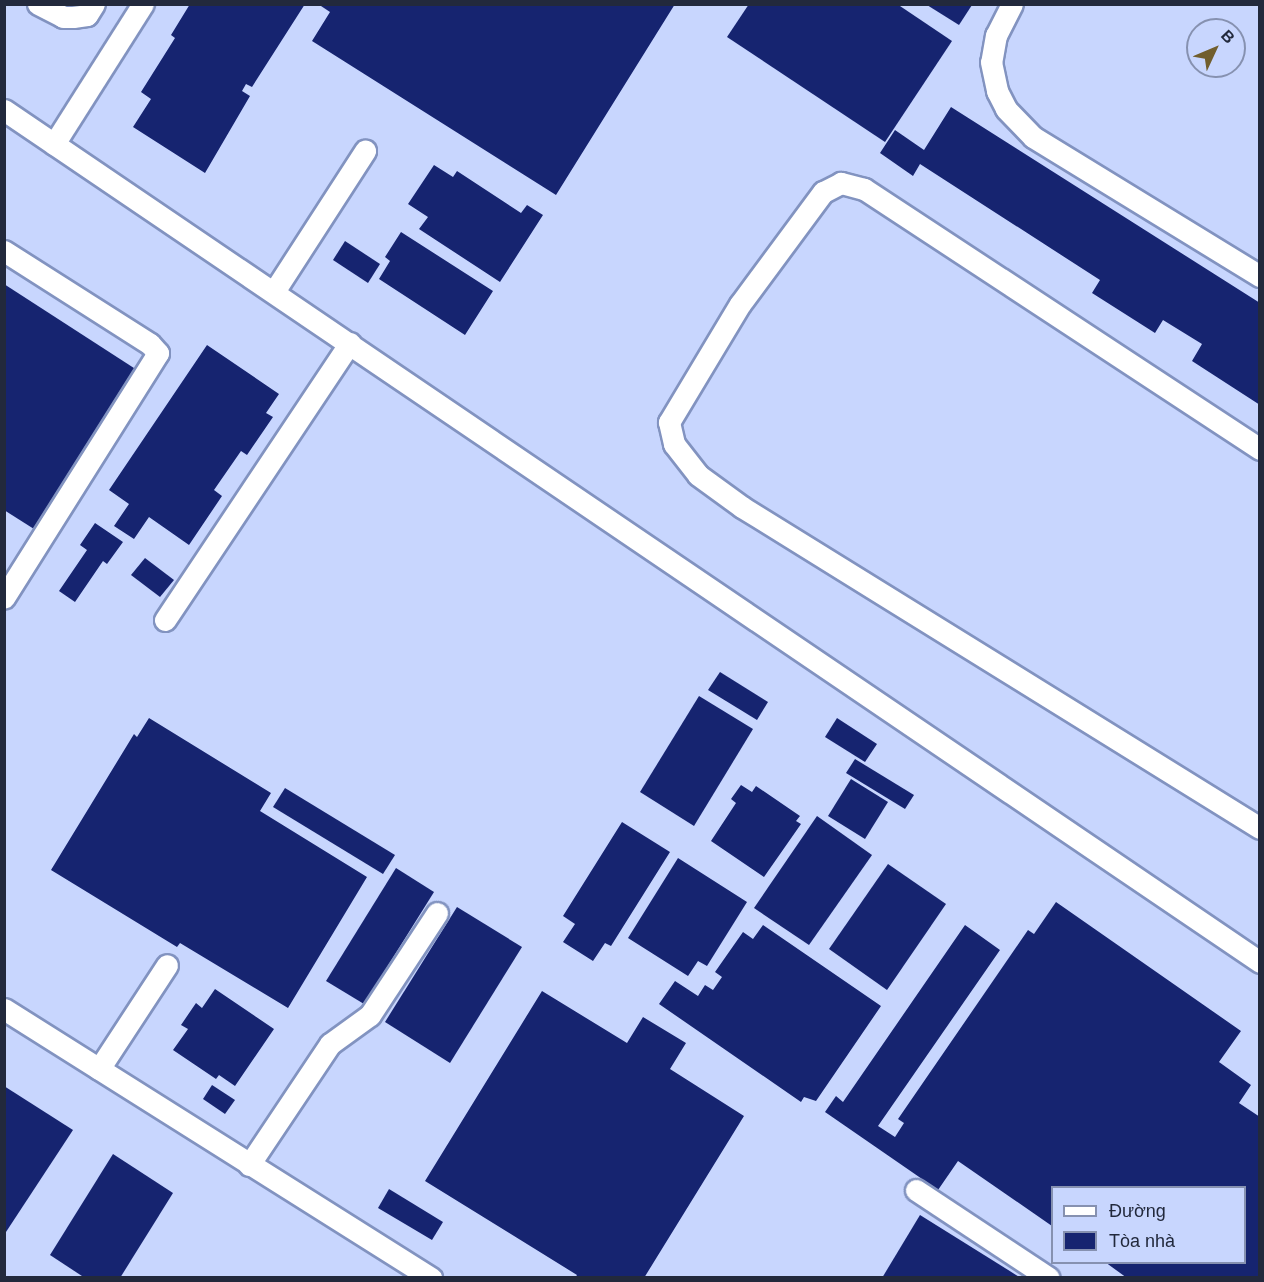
<!DOCTYPE html>
<html>
<head>
<meta charset="utf-8">
<style>
	body { margin:0 }
	#map { position:relative; width:1264px; height:1282px; overflow:hidden; background:#c8d6fe; font-family:Helvetica,sans-serif }
	div>[style] { position:absolute }
	[style*='--x'] { left:calc(var(--x)*1px); top:calc(var(--y)*1px); width:calc(var(--w)*1px); rotate:calc(var(--a)*1deg) }
	.building>* { inset:0; background:#162470 }
	.roads { filter:drop-shadow(2px 0 #8293c0) drop-shadow(-2px 0 #8293c0) drop-shadow(0 2px #8293c0) drop-shadow(0 -2px #8293c0) }
	.minor>* { height:21px; margin:-10.5px; padding:0 10.5px; transform-origin:10.5px; border-radius:10.5px; background:#fff }
	span { translate:-50% -50%; white-space:nowrap; text-align:center; line-height:1.15; -webkit-text-stroke:6px #c8d6fe; paint-order:stroke }
	.frame { position:absolute; inset:0; border:6px solid #22293c; pointer-events:none }
	.legend { position:absolute; left:1051px; top:1186px; width:195px; height:78px; box-sizing:border-box; background:#c8d6fe; border:2px solid #8691b0; margin:0; padding:8px 10px; list-style:none; font-size:18px; color:#22293c }
	.legend li { display:flex; align-items:center; gap:12px; height:30px }
	.legend b { width:30px; border:2px solid #8691b0 }
	.north { position:absolute; left:1186px; top:18px; width:60px; height:60px; box-sizing:border-box; background:#c8d6fe; border:2px solid #8691b0; border-radius:50%; rotate:46deg; font-size:16px; font-weight:700; line-height:24px; text-align:center; color:#22293c }
	.north::after { content:''; display:block; margin:auto; width:21px; height:27px; background:#715e2d; clip-path:polygon(50% 0,100% 100%,50% 72%,0 100%) }
</style>
</head>
<body>
<div id="map">
	<div class="building">
		<div style="clip-path:polygon(190px 4px,305px 4px,252px 87px,246px 84px,242px 91px,250px 96px,205px 173px,133px 127px,151px 99px,141px 92px,175px 38px,171px 35px)"></div>
		<div style="clip-path:polygon(318px 4px,675px 4px,556px 195px,312px 41px,330px 12px)"></div>
		<div style="clip-path:polygon(749px 4px,897px 4px,952px 41px,885px 142px,727px 37px)"></div>
		<div style="clip-path:polygon(927px 5px,972px 5px,959px 25px)"></div>
		<div style="clip-path:polygon(951px 107px,1260px 303px,1260px 405px,1192px 361px,1202px 344px,1163px 320px,1155px 333px,1092px 293px,1100px 280px,920px 164px,913px 176px,880px 153px,895px 130px,924px 150px)"></div>
		<div style="clip-path:polygon(434px 165px,453px 177px,457px 171px,521px 213px,527px 205px,543px 215px,500px 282px,419px 229px,428px 217px,408px 204px)"></div>
		<div style="clip-path:polygon(401px 232px,493px 291px,465px 335px,379px 279px,390px 261px,385px 257px)"></div>
		<div style="clip-path:polygon(345px 241px,380px 264px,368px 283px,333px 260px)"></div>
		<div style="clip-path:polygon(4px 284px,137px 370px,34px 529px,4px 510px)"></div>
		<div style="clip-path:polygon(207px 345px,279px 394px,266px 413px,273px 417px,247px 455px,241px 451px,214px 490px,222px 496px,189px 545px,149px 517px,134px 539px,114px 526px,129px 504px,109px 490px)"></div>
		<div style="clip-path:polygon(95px 523px,123px 542px,107px 564px,103px 561px,75px 602px,59px 591px,87px 550px,80px 545px)"></div>
		<div style="clip-path:polygon(145px 558px,174px 580px,160px 597px,131px 575px)"></div>
		<div style="clip-path:polygon(720px 672px,768px 702px,757px 720px,708px 690px)"></div>
		<div style="clip-path:polygon(699px 696px,753px 729px,694px 826px,640px 792px)"></div>
		<div style="clip-path:polygon(149px 718px,271px 793px,260px 811px,367px 877px,288px 1008px,180px 943px,177px 947px,51px 870px,134px 734px,137px 737px)"></div>
		<div style="clip-path:polygon(837px 718px,877px 744px,865px 762px,825px 737px)"></div>
		<div style="clip-path:polygon(855px 759px,914px 795px,905px 809px,846px 773px)"></div>
		<div style="clip-path:polygon(851px 779px,888px 802px,865px 839px,828px 816px)"></div>
		<div style="clip-path:polygon(741px 785px,752px 792px,756px 786px,800px 816px,796px 821px,801px 824px,764px 877px,711px 841px,736px 803px,731px 799px)"></div>
		<div style="clip-path:polygon(285px 788px,395px 855px,383px 874px,273px 807px)"></div>
		<div style="clip-path:polygon(817px 816px,872px 855px,809px 945px,754px 908px)"></div>
		<div style="clip-path:polygon(622px 822px,670px 852px,611px 946px,605px 943px,593px 961px,563px 942px,575px 924px,563px 916px)"></div>
		<div style="clip-path:polygon(678px 858px,747px 902px,707px 966px,698px 961px,688px 976px,628px 938px)"></div>
		<div style="clip-path:polygon(888px 864px,946px 904px,887px 990px,829px 949px)"></div>
		<div style="clip-path:polygon(396px 868px,434px 892px,364px 1004px,326px 981px)"></div>
		<div style="clip-path:polygon(1056px 902px,1241px 1031px,1219px 1062px,1251px 1085px,1239px 1103px,1260px 1117px,1260px 1278px,1127px 1278px,1105px 1262px,1244px 1262px,1244px 1188px,1052px 1188px,1052px 1226px,958px 1161px,938px 1190px,825px 1112px,836px 1096px,843px 1102px,965px 925px,1000px 950px,878px 1126px,895px 1137px,904px 1123px,898px 1119px,1028px 930px,1034px 934px)"></div>
		<div style="clip-path:polygon(457px 907px,522px 947px,450px 1063px,385px 1022px)"></div>
		<div style="clip-path:polygon(763px 925px,881px 1006px,816px 1101px,804px 1097px,801px 1102px,659px 1004px,675px 981px,698px 996px,705px 985px,713px 990px,722px 977px,715px 972px,743px 932px,753px 939px)"></div>
		<div style="clip-path:polygon(215px 989px,274px 1029px,235px 1086px,219px 1075px,216px 1079px,173px 1050px,188px 1029px,181px 1025px,196px 1003px,202px 1008px)"></div>
		<div style="clip-path:polygon(542px 991px,627px 1043px,643px 1017px,686px 1043px,670px 1069px,744px 1116px,644px 1278px,575px 1278px,577px 1275px,425px 1181px)"></div>
		<div style="clip-path:polygon(212px 1085px,235px 1100px,225px 1114px,203px 1099px)"></div>
		<div style="clip-path:polygon(4px 1086px,73px 1130px,4px 1235px)"></div>
		<div style="clip-path:polygon(113px 1154px,173px 1193px,120px 1278px,85px 1278px,50px 1255px)"></div>
		<div style="clip-path:polygon(389px 1189px,443px 1222px,432px 1240px,378px 1208px)"></div>
		<div style="clip-path:polygon(920px 1215px,1021px 1278px,882px 1278px)"></div>
	</div>
	<div class="roads">
		<div class="minor">
			<div style="--x:38;--y:4;--w:28;--a:27"></div>
			<div style="--x:63;--y:17;--w:10;--a:0"></div>
			<div style="--x:73;--y:17;--w:14;--a:-8"></div>
			<div style="--x:87;--y:15;--w:13;--a:-58"></div>
			<div style="--x:1012;--y:4;--w:35;--a:117"></div>
			<div style="--x:996;--y:35;--w:27;--a:100"></div>
			<div style="--x:991;--y:62;--w:30;--a:78"></div>
			<div style="--x:997;--y:91;--w:20;--a:63"></div>
			<div style="--x:1006;--y:109;--w:39;--a:46"></div>
			<div style="--x:1033;--y:137;--w:266;--a:31.5"></div>
			<div style="--x:4;--y:110;--w:1518;--a:34.15"></div>
			<div style="--x:54;--y:144;--w:166;--a:-57.6"></div>
			<div style="--x:4;--y:251;--w:173;--a:32.5"></div>
			<div style="--x:150;--y:344;--w:12;--a:48"></div>
			<div style="--x:158;--y:353;--w:289;--a:122.2"></div>
			<div style="--x:275;--y:290;--w:166;--a:-57.1"></div>
			<div style="--x:1260;--y:449;--w:474;--a:-146.7"></div>
			<div style="--x:864;--y:189;--w:24;--a:-165"></div>
			<div style="--x:841;--y:183;--w:20;--a:153"></div>
			<div style="--x:823;--y:192;--w:139;--a:126.5"></div>
			<div style="--x:740;--y:304;--w:138;--a:121"></div>
			<div style="--x:669;--y:422;--w:23;--a:77"></div>
			<div style="--x:674;--y:444;--w:39;--a:52"></div>
			<div style="--x:698;--y:475;--w:54;--a:36"></div>
			<div style="--x:742;--y:507;--w:609;--a:31.79"></div>
			<div style="--x:165;--y:620;--w:333;--a:-56.3"></div>
			<div style="--x:4;--y:1009;--w:505;--a:32.21"></div>
			<div style="--x:99;--y:1069;--w:124;--a:-56.8"></div>
			<div style="--x:249;--y:1165;--w:146;--a:-56.2"></div>
			<div style="--x:330;--y:1044;--w:49;--a:-35.9"></div>
			<div style="--x:370;--y:1015;--w:122;--a:-56.7"></div>
			<div style="--x:916;--y:1190;--w:159;--a:33.5"></div>
		</div>
	</div>
	<div class="frame"></div>
	<ul class="legend">
	<li><b style="height:8px;background:#fff"></b>Đường</li>
	<li><b style="height:16px;background:#162470"></b>Tòa nhà</li>
	</ul>
	<div class="north">B</div>
</div>
</body>
</html>
